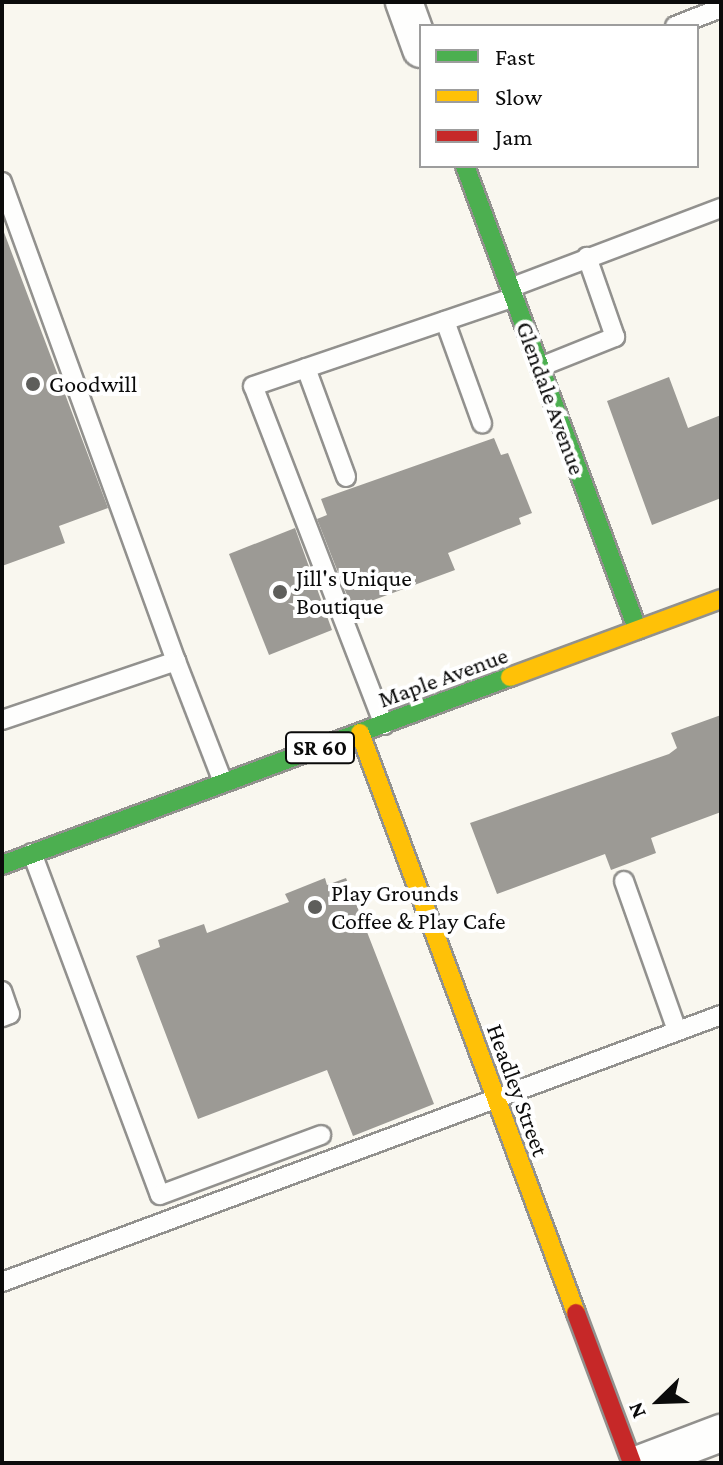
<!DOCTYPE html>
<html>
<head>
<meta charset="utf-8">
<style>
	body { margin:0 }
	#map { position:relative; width:723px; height:1465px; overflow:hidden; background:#f9f7ef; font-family:"Crimson Pro",serif }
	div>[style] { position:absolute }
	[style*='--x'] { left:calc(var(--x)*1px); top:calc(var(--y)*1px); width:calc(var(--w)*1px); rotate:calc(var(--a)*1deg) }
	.building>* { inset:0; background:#9c9a95 }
	.roads { filter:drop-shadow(2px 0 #92918e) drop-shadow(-2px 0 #92918e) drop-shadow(0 2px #92918e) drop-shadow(0 -2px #92918e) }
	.lane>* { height:18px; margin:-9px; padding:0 9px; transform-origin:9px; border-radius:9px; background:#fefefd }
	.street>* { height:36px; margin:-18px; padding:0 18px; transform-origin:18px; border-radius:18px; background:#fefefd }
	.fast>* { height:18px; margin:-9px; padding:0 9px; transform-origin:9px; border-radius:9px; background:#4caf50 }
	.slow>* { height:18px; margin:-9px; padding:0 9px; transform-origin:9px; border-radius:9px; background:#ffc107 }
	.jam>* { height:18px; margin:-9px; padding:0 9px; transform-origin:9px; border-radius:9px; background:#c62828 }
	.dots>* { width:22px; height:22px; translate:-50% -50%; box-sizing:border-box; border:4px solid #fff; border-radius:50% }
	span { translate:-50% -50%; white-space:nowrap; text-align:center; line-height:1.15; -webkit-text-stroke:8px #fff; paint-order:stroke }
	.shield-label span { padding:2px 6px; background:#fff; border:2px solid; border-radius:6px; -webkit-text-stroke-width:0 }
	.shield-label { font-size:22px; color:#0b0b0b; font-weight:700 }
	.poi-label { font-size:24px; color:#0b0b0b }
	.left { translate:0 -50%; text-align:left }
	.street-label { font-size:24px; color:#0b0b0b }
	.frame { position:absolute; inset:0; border:4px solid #0b0b0b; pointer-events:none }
	.legend { position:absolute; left:419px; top:24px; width:280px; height:144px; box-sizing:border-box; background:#fff; border:2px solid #9d9d9d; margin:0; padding:10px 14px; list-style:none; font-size:24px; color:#0b0b0b }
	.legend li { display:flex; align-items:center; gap:16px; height:40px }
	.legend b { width:40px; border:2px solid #9d9d9d }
	.north { position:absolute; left:619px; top:1361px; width:80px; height:80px; -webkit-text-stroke:6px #fff; paint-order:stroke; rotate:247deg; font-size:22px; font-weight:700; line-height:32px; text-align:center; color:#0b0b0b }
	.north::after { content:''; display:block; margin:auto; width:28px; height:36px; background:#0b0b0b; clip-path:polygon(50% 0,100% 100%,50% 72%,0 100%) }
</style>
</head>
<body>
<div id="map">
	<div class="building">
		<div style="clip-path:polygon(2px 227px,108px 508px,59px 526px,65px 543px,2px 566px)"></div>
		<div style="clip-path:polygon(669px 377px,688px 428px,721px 415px,721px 498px,652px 525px,607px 401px)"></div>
		<div style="clip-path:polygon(494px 438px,501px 455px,508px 453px,532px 513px,519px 518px,521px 524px,448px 553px,455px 570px,352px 608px,317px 519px,327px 515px,321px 499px)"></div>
		<div style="clip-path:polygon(295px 528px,332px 630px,269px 655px,229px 554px)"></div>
		<div style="clip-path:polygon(721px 715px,721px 812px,651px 838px,656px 853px,611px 870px,605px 854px,497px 894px,470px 823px,669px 754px,677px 748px,671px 733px)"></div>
		<div style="clip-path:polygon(325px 878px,327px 885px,346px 878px,434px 1104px,353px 1136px,327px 1070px,198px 1119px,136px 956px,160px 947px,158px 940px,204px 924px,207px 933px,289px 902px,285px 894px)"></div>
	</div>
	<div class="roads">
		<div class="lane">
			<div style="--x:675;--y:26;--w:49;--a:-21.4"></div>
			<div style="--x:2;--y:182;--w:510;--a:70.04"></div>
			<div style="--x:510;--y:288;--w:226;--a:-20.8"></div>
			<div style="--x:445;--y:321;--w:109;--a:70.1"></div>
			<div style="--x:540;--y:367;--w:81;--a:-21.8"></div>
			<div style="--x:615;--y:337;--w:85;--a:-109.3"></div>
			<div style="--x:306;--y:368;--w:116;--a:69.8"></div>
			<div style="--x:2;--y:720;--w:184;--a:-18.7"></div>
			<div style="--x:176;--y:661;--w:130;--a:68.8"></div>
			<div style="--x:384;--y:725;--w:363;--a:-111.1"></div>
			<div style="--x:253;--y:386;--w:276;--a:-18.8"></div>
			<div style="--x:32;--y:853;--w:365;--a:69.5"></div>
			<div style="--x:160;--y:1195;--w:172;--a:-20.4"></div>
			<div style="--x:624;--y:881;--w:159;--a:70.5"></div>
			<div style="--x:2;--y:991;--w:24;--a:71"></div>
			<div style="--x:10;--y:1014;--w:9;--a:159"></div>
			<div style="--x:2;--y:1282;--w:767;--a:-20.37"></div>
		</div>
		<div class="street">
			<div style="--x:404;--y:2;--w:50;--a:70.1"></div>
			<div style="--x:642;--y:1463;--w:85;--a:-20.8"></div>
		</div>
		<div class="fast">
			<div style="--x:465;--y:166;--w:495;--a:69.6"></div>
			<div style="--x:2;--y:865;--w:542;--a:-20.31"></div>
		</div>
		<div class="slow">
			<div style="--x:510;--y:677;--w:225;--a:-20.3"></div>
			<div style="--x:360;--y:733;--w:619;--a:69.57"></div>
		</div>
		<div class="jam">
			<div style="--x:576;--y:1313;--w:160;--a:69.5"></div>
		</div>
	</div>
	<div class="dots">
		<div style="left:33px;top:384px;background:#5e5e5b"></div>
		<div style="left:280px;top:592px;background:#5e5e5b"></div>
		<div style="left:315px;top:907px;background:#5e5e5b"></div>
	</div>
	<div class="shield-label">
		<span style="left:320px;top:748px">SR 60</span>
	</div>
	<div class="poi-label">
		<span class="left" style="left:49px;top:384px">Goodwill</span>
		<span class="left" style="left:296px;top:592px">Jill's Unique<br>Boutique</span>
		<span class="left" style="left:331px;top:907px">Play Grounds<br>Coffee &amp; Play Cafe</span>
	</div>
	<div class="street-label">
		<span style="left:551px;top:398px;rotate:70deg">Glendale Avenue</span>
		<span style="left:443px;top:677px;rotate:-20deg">Maple Avenue</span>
		<span style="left:518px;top:1090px;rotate:70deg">Headley Street</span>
	</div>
	<div class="frame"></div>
	<ul class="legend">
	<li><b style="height:10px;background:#4caf50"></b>Fast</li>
	<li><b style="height:10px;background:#ffc107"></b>Slow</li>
	<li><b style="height:10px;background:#c62828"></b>Jam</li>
	</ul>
	<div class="north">N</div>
</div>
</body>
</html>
